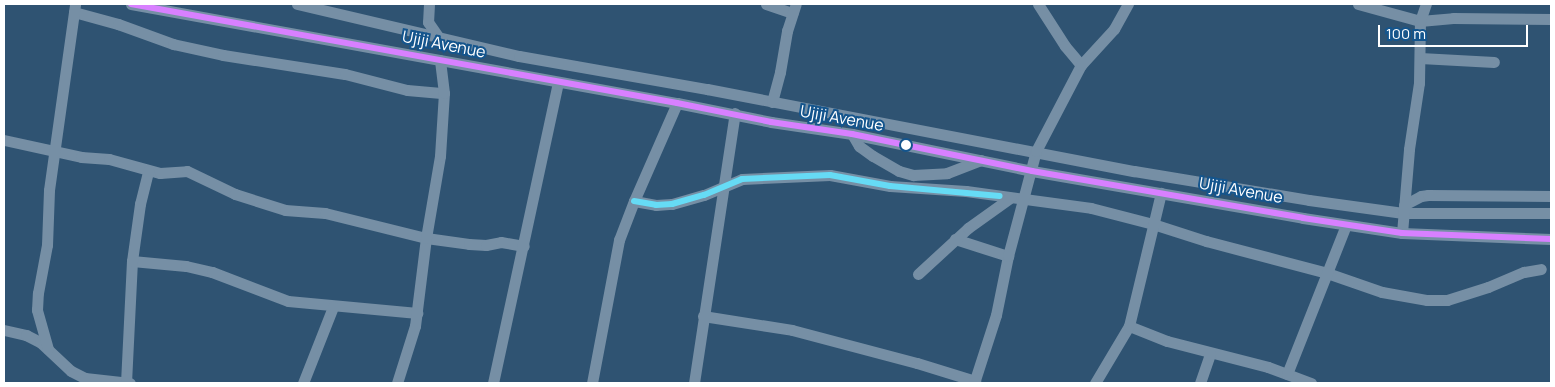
<!DOCTYPE html>
<html>
<head>
<meta charset="utf-8">
<style>
	body { margin:0 }
	#map { position:relative; width:1555px; height:387px; overflow:hidden; background:#2f5372; font-family:Manrope,sans-serif }
	div>[style] { position:absolute }
	[style*='--x'] { left:calc(var(--x)*1px); top:calc(var(--y)*1px); width:calc(var(--w)*1px); rotate:calc(var(--a)*1deg) }
	.minor>* { height:11px; margin:-5.5px; padding:0 5.5px; transform-origin:5.5px; border-radius:5.5px; background:#768fa5 }
	.bus-1>* { height:6px; margin:-3px; padding:0 3px; transform-origin:3px; border-radius:3px; background:#d880ff }
	.bus-2>* { height:6px; margin:-3px; padding:0 3px; transform-origin:3px; border-radius:3px; background:#66dbf5 }
	.dots>* { width:14px; height:14px; translate:-50% -50%; box-sizing:border-box; border:2px solid #14558d; border-radius:50% }
	span { translate:-50% -50%; white-space:nowrap; text-align:center; line-height:1.15; -webkit-text-stroke:4px #14558d; paint-order:stroke }
	.street-label { font-size:16px; color:#fff }
	.frame { position:absolute; inset:0; border:5px solid #fff; pointer-events:none }
	.scale { position:absolute; left:1378px; top:25px; width:150px; height:22px; box-sizing:border-box; border:2px solid #fff; border-top:0; padding-left:6px; font-size:15px; line-height:18px; white-space:nowrap; color:#fff; -webkit-text-stroke:4px #14558d; paint-order:stroke }
</style>
</head>
<body>
<div id="map">
	<div class="minor">
		<div style="--x:131;--y:4;--w:555;--a:10.28"></div>
		<div style="--x:677;--y:103;--w:96;--a:11.4"></div>
		<div style="--x:771;--y:122;--w:82;--a:8.4"></div>
		<div style="--x:852;--y:134;--w:184;--a:11.6"></div>
		<div style="--x:1032;--y:171;--w:275;--a:9.8"></div>
		<div style="--x:1303;--y:218;--w:100;--a:8.6"></div>
		<div style="--x:1402;--y:233;--w:149;--a:2.3"></div>
		<div style="--x:297;--y:4;--w:228;--a:13.2"></div>
		<div style="--x:519;--y:56;--w:191;--a:10"></div>
		<div style="--x:707;--y:89;--w:435;--a:10.9"></div>
		<div style="--x:1134;--y:171;--w:177;--a:9.4"></div>
		<div style="--x:1309;--y:200;--w:95;--a:7.9"></div>
		<div style="--x:1403;--y:213;--w:148;--a:0"></div>
		<div style="--x:429;--y:4;--w:18;--a:93"></div>
		<div style="--x:428;--y:22;--w:19;--a:55"></div>
		<div style="--x:766;--y:4;--w:28;--a:19"></div>
		<div style="--x:1038;--y:4;--w:50;--a:57.3"></div>
		<div style="--x:1065;--y:46;--w:25;--a:50"></div>
		<div style="--x:1358;--y:4;--w:64;--a:15.3"></div>
		<div style="--x:1420;--y:21;--w:33;--a:-5"></div>
		<div style="--x:1453;--y:18;--w:98;--a:0.6"></div>
		<div style="--x:74;--y:12;--w:46;--a:15.3"></div>
		<div style="--x:118;--y:24;--w:59;--a:20"></div>
		<div style="--x:173;--y:44;--w:51;--a:12.4"></div>
		<div style="--x:223;--y:55;--w:123;--a:8.9"></div>
		<div style="--x:345;--y:74;--w:64;--a:14.5"></div>
		<div style="--x:407;--y:90;--w:37;--a:5"></div>
		<div style="--x:1420;--y:58;--w:74;--a:3.1"></div>
		<div style="--x:772;--y:102;--w:31;--a:-75"></div>
		<div style="--x:780;--y:72;--w:42;--a:-80.3"></div>
		<div style="--x:787;--y:31;--w:28;--a:-72"></div>
		<div style="--x:852;--y:134;--w:14;--a:60"></div>
		<div style="--x:859;--y:146;--w:17;--a:36"></div>
		<div style="--x:873;--y:156;--w:30;--a:30"></div>
		<div style="--x:899;--y:171;--w:15;--a:16"></div>
		<div style="--x:913;--y:175;--w:34;--a:-3"></div>
		<div style="--x:947;--y:173;--w:36;--a:-21"></div>
		<div style="--x:4;--y:140;--w:79;--a:12.4"></div>
		<div style="--x:81;--y:157;--w:28;--a:4"></div>
		<div style="--x:109;--y:159;--w:53;--a:15.4"></div>
		<div style="--x:160;--y:173;--w:27;--a:-4"></div>
		<div style="--x:187;--y:171;--w:53;--a:25.6"></div>
		<div style="--x:235;--y:194;--w:52;--a:17.7"></div>
		<div style="--x:285;--y:210;--w:40;--a:4.3"></div>
		<div style="--x:325;--y:213;--w:104;--a:13.9"></div>
		<div style="--x:426;--y:238;--w:43;--a:7.9"></div>
		<div style="--x:469;--y:244;--w:17;--a:3"></div>
		<div style="--x:486;--y:245;--w:15;--a:-11"></div>
		<div style="--x:501;--y:242;--w:23;--a:10"></div>
		<div style="--x:634;--y:201;--w:22;--a:10"></div>
		<div style="--x:656;--y:205;--w:16;--a:-4"></div>
		<div style="--x:672;--y:204;--w:33;--a:-16"></div>
		<div style="--x:704;--y:195;--w:41;--a:-22.8"></div>
		<div style="--x:742;--y:179;--w:88;--a:-2.6"></div>
		<div style="--x:830;--y:175;--w:61;--a:10.4"></div>
		<div style="--x:890;--y:186;--w:76;--a:3.8"></div>
		<div style="--x:966;--y:191;--w:126;--a:7.7"></div>
		<div style="--x:1091;--y:208;--w:64;--a:14.5"></div>
		<div style="--x:1153;--y:224;--w:56;--a:17.8"></div>
		<div style="--x:1206;--y:241;--w:125;--a:14.8"></div>
		<div style="--x:1327;--y:273;--w:58;--a:19.1"></div>
		<div style="--x:1382;--y:292;--w:46;--a:10.1"></div>
		<div style="--x:1427;--y:300;--w:20;--a:0"></div>
		<div style="--x:1447;--y:300;--w:43;--a:-17.6"></div>
		<div style="--x:1488;--y:287;--w:39;--a:-23"></div>
		<div style="--x:1524;--y:272;--w:17;--a:-10"></div>
		<div style="--x:1404;--y:205;--w:19;--a:-28"></div>
		<div style="--x:1421;--y:196;--w:7;--a:-8"></div>
		<div style="--x:1428;--y:195;--w:123;--a:0.5"></div>
		<div style="--x:1402;--y:233;--w:84;--a:-85.2"></div>
		<div style="--x:1409;--y:149;--w:67;--a:-81.4"></div>
		<div style="--x:1419;--y:83;--w:62;--a:-89.1"></div>
		<div style="--x:1420;--y:21;--w:18;--a:-71"></div>
		<div style="--x:955;--y:239;--w:56;--a:17.8"></div>
		<div style="--x:132;--y:261;--w:54;--a:5.3"></div>
		<div style="--x:186;--y:266;--w:27;--a:13"></div>
		<div style="--x:212;--y:272;--w:81;--a:20.9"></div>
		<div style="--x:288;--y:301;--w:130;--a:5.3"></div>
		<div style="--x:918;--y:274;--w:68;--a:-42.6"></div>
		<div style="--x:968;--y:228;--w:52;--a:-35.5"></div>
		<div style="--x:703;--y:316;--w:90;--a:8.9"></div>
		<div style="--x:792;--y:330;--w:129;--a:14.8"></div>
		<div style="--x:917;--y:363;--w:61;--a:17.2"></div>
		<div style="--x:1129;--y:326;--w:41;--a:21.5"></div>
		<div style="--x:1167;--y:341;--w:104;--a:14.4"></div>
		<div style="--x:1268;--y:367;--w:46;--a:20.4"></div>
		<div style="--x:4;--y:330;--w:23;--a:13"></div>
		<div style="--x:26;--y:335;--w:16;--a:27"></div>
		<div style="--x:40;--y:342;--w:42;--a:43.1"></div>
		<div style="--x:71;--y:371;--w:16;--a:27"></div>
		<div style="--x:85;--y:378;--w:45;--a:6.3"></div>
		<div style="--x:48;--y:349;--w:41;--a:-105.8"></div>
		<div style="--x:37;--y:310;--w:17;--a:-87"></div>
		<div style="--x:38;--y:293;--w:49;--a:-79.4"></div>
		<div style="--x:47;--y:245;--w:55;--a:-87.9"></div>
		<div style="--x:49;--y:190;--w:188;--a:-82"></div>
		<div style="--x:1287;--y:374;--w:160;--a:-68.4"></div>
		<div style="--x:126;--y:383;--w:122;--a:-87.2"></div>
		<div style="--x:132;--y:261;--w:58;--a:-82"></div>
		<div style="--x:140;--y:204;--w:34;--a:-76"></div>
		<div style="--x:303;--y:383;--w:82;--a:-68.5"></div>
		<div style="--x:397;--y:383;--w:60;--a:-72.5"></div>
		<div style="--x:415;--y:326;--w:89;--a:-82.9"></div>
		<div style="--x:426;--y:238;--w:83;--a:-80.3"></div>
		<div style="--x:440;--y:156;--w:63;--a:-86.4"></div>
		<div style="--x:444;--y:93;--w:33;--a:-97"></div>
		<div style="--x:493;--y:383;--w:308;--a:-77.8"></div>
		<div style="--x:592;--y:383;--w:146;--a:-79.3"></div>
		<div style="--x:619;--y:240;--w:42;--a:-69"></div>
		<div style="--x:634;--y:201;--w:107;--a:-66.3"></div>
		<div style="--x:694;--y:383;--w:273;--a:-81.4"></div>
		<div style="--x:974;--y:383;--w:71;--a:-72.1"></div>
		<div style="--x:996;--y:315;--w:60;--a:-78.5"></div>
		<div style="--x:1008;--y:256;--w:109;--a:-75.1"></div>
		<div style="--x:1036;--y:151;--w:97;--a:-62.4"></div>
		<div style="--x:1081;--y:65;--w:49;--a:-47.5"></div>
		<div style="--x:1114;--y:29;--w:29;--a:-61"></div>
		<div style="--x:1095;--y:383;--w:66;--a:-59.2"></div>
		<div style="--x:1129;--y:326;--w:137;--a:-76.5"></div>
		<div style="--x:1200;--y:383;--w:31;--a:-71"></div>
	</div>
	<div class="bus-1">
		<div style="--x:131;--y:4;--w:555;--a:10.28"></div>
		<div style="--x:677;--y:103;--w:96;--a:11.4"></div>
		<div style="--x:771;--y:122;--w:82;--a:8.4"></div>
		<div style="--x:852;--y:134;--w:184;--a:11.6"></div>
		<div style="--x:1032;--y:171;--w:275;--a:9.8"></div>
		<div style="--x:1303;--y:218;--w:100;--a:8.6"></div>
		<div style="--x:1402;--y:233;--w:149;--a:2.3"></div>
	</div>
	<div class="bus-2">
		<div style="--x:634;--y:201;--w:22;--a:10"></div>
		<div style="--x:656;--y:205;--w:16;--a:-4"></div>
		<div style="--x:672;--y:204;--w:33;--a:-16"></div>
		<div style="--x:704;--y:195;--w:41;--a:-22.8"></div>
		<div style="--x:742;--y:179;--w:88;--a:-2.6"></div>
		<div style="--x:830;--y:175;--w:61;--a:10.4"></div>
		<div style="--x:890;--y:186;--w:110;--a:5.2"></div>
	</div>
	<div class="dots">
		<div style="left:906px;top:145px;background:#fff"></div>
	</div>
	<div class="street-label">
		<span style="left:444px;top:44px;rotate:11deg">Ujiji Avenue</span>
		<span style="left:842px;top:118px;rotate:10deg">Ujiji Avenue</span>
		<span style="left:1241px;top:190px;rotate:10deg">Ujiji Avenue</span>
	</div>
	<div class="frame"></div>
	<div class="scale">100 m</div>
</div>
</body>
</html>
